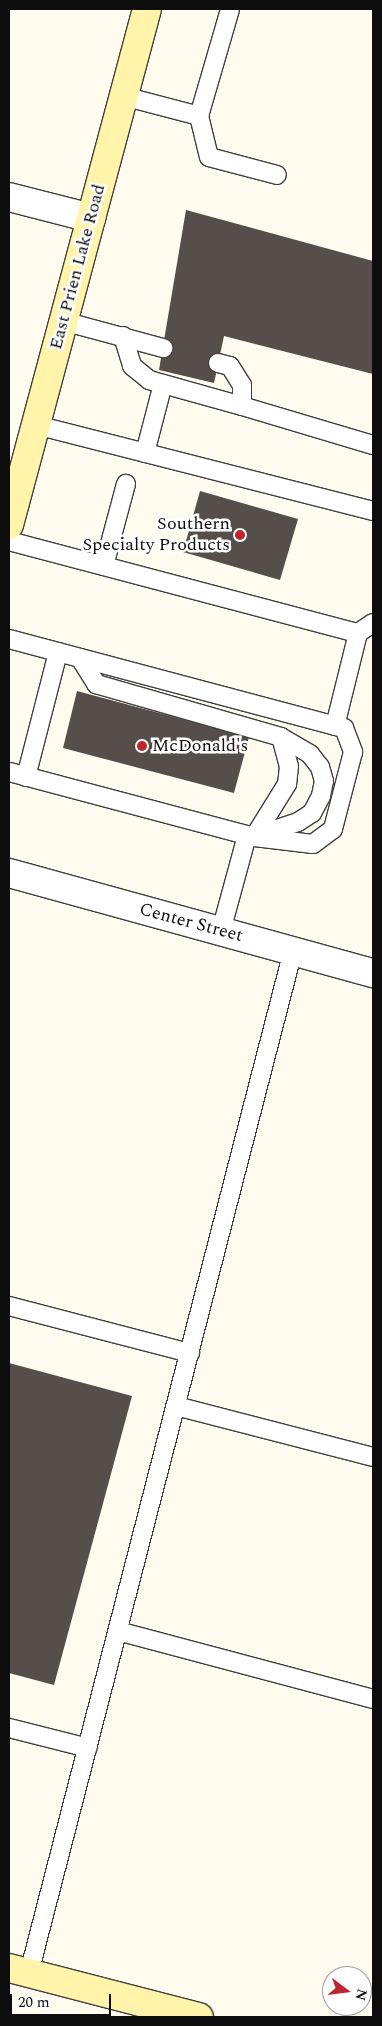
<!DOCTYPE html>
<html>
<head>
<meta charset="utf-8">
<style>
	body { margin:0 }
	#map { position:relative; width:382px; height:2026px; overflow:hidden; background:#fffbee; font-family:Spectral,serif }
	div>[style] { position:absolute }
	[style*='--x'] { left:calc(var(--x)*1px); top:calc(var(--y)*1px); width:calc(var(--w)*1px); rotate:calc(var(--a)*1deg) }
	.building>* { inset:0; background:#564e4a }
	.roads { filter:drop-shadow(1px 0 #404040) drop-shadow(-1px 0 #404040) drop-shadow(0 1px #404040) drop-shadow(0 -1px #404040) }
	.lane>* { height:18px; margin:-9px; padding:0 9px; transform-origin:9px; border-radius:9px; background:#fff }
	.street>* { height:28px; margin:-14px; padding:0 14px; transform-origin:14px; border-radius:14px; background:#fff }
	.secondary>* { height:28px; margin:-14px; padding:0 14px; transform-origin:14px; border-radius:14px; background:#fff4a9 }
	.dots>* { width:14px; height:14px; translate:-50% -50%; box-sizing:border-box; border:2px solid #fff; border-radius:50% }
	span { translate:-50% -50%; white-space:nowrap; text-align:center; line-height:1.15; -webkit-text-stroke:5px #fff; paint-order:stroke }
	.street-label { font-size:18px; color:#0d0d0d }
	.poi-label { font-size:18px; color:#0d0d0d }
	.right { translate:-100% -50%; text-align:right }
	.left { translate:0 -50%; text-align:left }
	.frame { position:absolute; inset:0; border:10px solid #0d0d0d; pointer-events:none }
	.north { position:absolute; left:322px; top:1966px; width:50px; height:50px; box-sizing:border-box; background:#fff; border:1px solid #9e9e9e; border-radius:50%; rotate:105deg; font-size:14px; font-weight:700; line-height:20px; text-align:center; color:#0d0d0d }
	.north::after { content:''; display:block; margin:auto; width:18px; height:22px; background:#be252f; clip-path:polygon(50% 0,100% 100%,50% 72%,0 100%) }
	.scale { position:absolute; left:10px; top:1994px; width:101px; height:22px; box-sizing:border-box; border:2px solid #0d0d0d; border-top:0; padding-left:6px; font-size:15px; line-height:18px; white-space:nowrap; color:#0d0d0d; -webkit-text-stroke:4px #fff; paint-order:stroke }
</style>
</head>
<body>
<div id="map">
	<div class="building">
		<div style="clip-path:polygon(186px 210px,373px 261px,373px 374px,224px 336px,214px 383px,159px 370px)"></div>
		<div style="clip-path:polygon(200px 491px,298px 519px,280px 580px,183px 552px)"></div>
		<div style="clip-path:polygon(77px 691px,249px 737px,234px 793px,63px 748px)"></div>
		<div style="clip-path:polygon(9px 1363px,132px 1396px,54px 1685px,9px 1673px)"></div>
	</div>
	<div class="roads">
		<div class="lane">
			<div style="--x:123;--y:96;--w:79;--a:14.7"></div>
			<div style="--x:199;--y:116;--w:111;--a:-73.8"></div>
			<div style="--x:199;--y:116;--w:42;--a:76.3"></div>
			<div style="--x:209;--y:157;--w:70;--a:14.8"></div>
			<div style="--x:63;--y:321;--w:104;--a:15.1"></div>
			<div style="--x:123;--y:336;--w:31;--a:73"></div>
			<div style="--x:132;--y:366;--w:22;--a:39"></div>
			<div style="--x:149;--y:380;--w:97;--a:15.6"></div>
			<div style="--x:218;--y:363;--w:12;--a:14"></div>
			<div style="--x:230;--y:366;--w:22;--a:58"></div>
			<div style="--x:242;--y:385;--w:21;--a:90"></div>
			<div style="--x:242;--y:406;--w:137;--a:16.6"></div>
			<div style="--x:36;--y:425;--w:348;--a:14.3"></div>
			<div style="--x:145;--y:453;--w:71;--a:-75.4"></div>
			<div style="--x:9;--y:541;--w:361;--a:14.8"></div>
			<div style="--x:104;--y:566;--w:85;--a:-75"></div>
			<div style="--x:9;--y:639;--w:347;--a:14.9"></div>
			<div style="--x:344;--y:728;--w:26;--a:69"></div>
			<div style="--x:353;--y:752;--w:80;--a:104.6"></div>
			<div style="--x:333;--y:829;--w:25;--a:143"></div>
			<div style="--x:313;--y:844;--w:59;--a:-173.2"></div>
			<div style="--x:254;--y:837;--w:253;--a:-165.1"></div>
			<div style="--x:80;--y:658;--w:31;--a:58"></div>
			<div style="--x:96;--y:684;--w:192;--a:16"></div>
			<div style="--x:281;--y:737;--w:30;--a:75"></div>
			<div style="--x:289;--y:766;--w:18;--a:96"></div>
			<div style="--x:287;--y:784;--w:62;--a:121.9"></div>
			<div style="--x:335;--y:726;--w:96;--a:-76.1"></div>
			<div style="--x:358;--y:633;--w:18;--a:-34"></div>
			<div style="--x:26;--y:777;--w:129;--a:-75.6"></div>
			<div style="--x:259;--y:835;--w:41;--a:-18.4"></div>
			<div style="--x:298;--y:822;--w:17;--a:-33"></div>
			<div style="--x:312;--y:813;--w:19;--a:-62"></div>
			<div style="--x:321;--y:796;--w:15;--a:-79"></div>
			<div style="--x:324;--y:781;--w:15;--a:-106"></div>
			<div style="--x:320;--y:767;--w:16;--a:-128"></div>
			<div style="--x:310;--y:754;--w:34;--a:-150"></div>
			<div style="--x:221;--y:931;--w:99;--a:-74.8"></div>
			<div style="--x:9;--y:1306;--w:187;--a:14.6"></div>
			<div style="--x:176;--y:1406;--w:203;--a:14.5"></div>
			<div style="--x:118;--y:1631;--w:264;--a:14.9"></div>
			<div style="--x:9;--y:1728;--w:81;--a:14.2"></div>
			<div style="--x:29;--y:1973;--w:1056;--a:-75.52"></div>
		</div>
		<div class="street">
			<div style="--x:9;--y:197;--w:85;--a:14.4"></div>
			<div style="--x:9;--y:873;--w:377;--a:15.4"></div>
		</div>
		<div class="secondary">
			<div style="--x:9;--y:525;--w:534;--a:-75.03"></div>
			<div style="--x:9;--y:1968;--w:196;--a:14.5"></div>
		</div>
	</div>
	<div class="dots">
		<div style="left:240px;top:535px;background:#be252f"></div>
		<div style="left:142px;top:746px;background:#be252f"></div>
	</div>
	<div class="street-label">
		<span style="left:78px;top:267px;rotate:-75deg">East Prien Lake Road</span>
		<span style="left:191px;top:923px;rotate:15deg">Center Street</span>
	</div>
	<div class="poi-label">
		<span class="right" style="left:230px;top:535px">Southern<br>Specialty Products</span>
		<span class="left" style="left:152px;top:746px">McDonald's</span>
	</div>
	<div class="frame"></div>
	<div class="north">N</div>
	<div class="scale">20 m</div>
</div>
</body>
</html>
